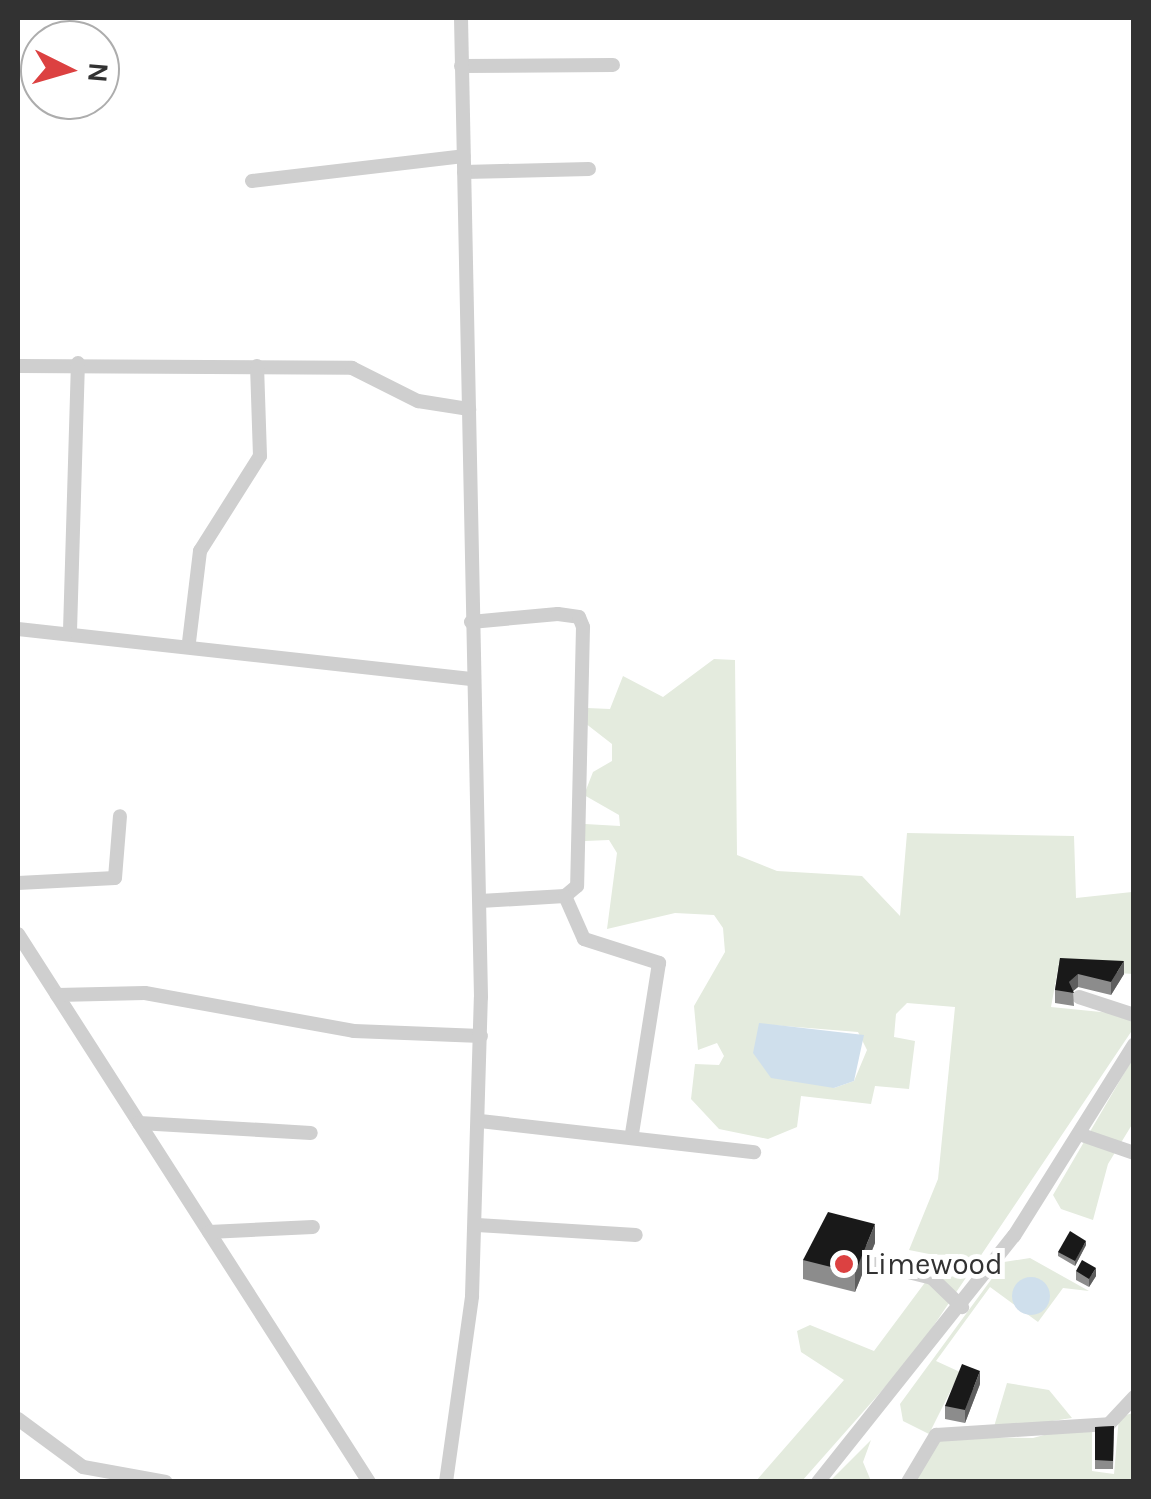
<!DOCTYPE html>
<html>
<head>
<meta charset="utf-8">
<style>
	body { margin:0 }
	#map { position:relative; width:1151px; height:1499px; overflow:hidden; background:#fff; font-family:Karla,sans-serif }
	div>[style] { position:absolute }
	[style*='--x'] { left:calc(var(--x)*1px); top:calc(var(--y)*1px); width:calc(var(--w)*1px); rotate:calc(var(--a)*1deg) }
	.green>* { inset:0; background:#e4ebde }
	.water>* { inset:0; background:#cfdfec }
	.round { border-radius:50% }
	.minor>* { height:14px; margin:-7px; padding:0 7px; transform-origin:7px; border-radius:7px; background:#cfcfcf }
	.wall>* { inset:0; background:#8c8c8c }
	.shaded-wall>* { inset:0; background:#5e5e5e }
	.building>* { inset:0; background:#191919 }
	.dots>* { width:28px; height:28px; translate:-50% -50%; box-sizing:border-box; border:5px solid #fff; border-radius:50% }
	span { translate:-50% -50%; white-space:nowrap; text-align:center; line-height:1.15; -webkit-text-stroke:10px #fff; paint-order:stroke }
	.poi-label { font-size:30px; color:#323232 }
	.left { translate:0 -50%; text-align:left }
	.frame { position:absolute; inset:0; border:20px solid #323232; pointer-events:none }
	.north { position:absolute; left:20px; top:20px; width:100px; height:100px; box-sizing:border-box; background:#fff; border:2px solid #adadad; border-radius:50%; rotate:95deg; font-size:28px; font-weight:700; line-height:40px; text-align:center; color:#323232 }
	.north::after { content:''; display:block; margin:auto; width:35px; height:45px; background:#dc4141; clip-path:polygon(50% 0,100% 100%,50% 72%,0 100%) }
</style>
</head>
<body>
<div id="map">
	<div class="green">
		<div style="clip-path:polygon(evenodd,714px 659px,735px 660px,737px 855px,777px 871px,862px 876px,900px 916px,907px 833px,1074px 836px,1076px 898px,1132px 892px,1133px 884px,1133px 974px,1058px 969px,1051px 1007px,1111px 1013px,1133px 1020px,1133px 1029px,916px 1352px,802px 1481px,756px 1481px,844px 1380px,801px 1352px,797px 1331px,810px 1325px,874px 1351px,944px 1257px,909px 1250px,938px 1179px,955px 1007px,907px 1003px,896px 1014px,894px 1037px,915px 1041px,909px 1089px,875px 1086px,871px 1104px,801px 1096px,797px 1127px,768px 1139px,719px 1129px,691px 1099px,695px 1064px,719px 1065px,724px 1056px,717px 1043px,698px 1050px,694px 1006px,725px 952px,723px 928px,714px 915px,675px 913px,607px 929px,617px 853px,609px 840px,585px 841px,585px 824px,620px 826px,619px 815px,584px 795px,593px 772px,612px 761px,612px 744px,585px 723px,587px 708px,610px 709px,623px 676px,663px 697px,714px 659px,759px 1024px,858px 1032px,867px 1050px,854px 1081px,834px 1088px,759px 1024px)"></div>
		<div style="clip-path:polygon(1133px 1058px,1133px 1123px,1108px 1164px,1093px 1220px,1061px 1209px,1053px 1195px)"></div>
		<div style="clip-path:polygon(1030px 1258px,1089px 1291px,1063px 1288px,1038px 1322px,990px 1287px,936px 1361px,960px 1372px,929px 1434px,903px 1421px,900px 1404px,1004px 1262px)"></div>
		<div style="clip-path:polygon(1007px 1383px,1049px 1390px,1072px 1418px,993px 1430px)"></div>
		<div style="clip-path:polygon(1133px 1413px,1133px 1481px,912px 1482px,942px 1437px,1033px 1438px,1092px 1422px,1092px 1471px,1114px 1474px,1119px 1417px)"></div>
		<div style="clip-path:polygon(871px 1440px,863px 1462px,871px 1481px,830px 1481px)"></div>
	</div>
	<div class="water">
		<div style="clip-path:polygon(759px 1023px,864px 1035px,854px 1081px,834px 1088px,771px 1078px,753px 1053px)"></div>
		<div class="round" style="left:1012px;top:1277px;width:38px;height:38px"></div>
	</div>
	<div class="minor">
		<div style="--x:461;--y:66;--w:152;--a:-0.4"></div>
		<div style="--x:464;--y:172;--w:125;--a:-1.4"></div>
		<div style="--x:252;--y:181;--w:213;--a:-6.7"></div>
		<div style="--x:18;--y:366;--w:334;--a:0.3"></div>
		<div style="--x:352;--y:368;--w:74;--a:26.6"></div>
		<div style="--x:418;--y:401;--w:52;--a:8.9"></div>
		<div style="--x:471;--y:622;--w:87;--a:-5.3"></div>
		<div style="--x:558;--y:614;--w:21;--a:8"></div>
		<div style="--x:579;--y:617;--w:11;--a:68"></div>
		<div style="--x:583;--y:627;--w:259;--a:91.3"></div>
		<div style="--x:577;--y:886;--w:16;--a:140"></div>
		<div style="--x:565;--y:896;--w:85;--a:176.6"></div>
		<div style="--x:18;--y:629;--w:458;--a:6.3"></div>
		<div style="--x:70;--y:631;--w:268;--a:-88.3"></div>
		<div style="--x:189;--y:642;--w:92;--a:-83.1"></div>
		<div style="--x:200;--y:551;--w:112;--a:-57.7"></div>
		<div style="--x:260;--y:456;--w:90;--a:-91.9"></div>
		<div style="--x:18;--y:883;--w:97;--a:-3"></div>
		<div style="--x:115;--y:878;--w:62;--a:-85.4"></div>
		<div style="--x:565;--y:896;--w:47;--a:66.2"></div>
		<div style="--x:584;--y:939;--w:79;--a:17.7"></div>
		<div style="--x:659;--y:963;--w:173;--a:99"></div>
		<div style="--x:18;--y:934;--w:651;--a:57.36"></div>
		<div style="--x:57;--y:995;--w:88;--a:-1.3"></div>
		<div style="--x:145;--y:993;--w:212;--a:10.3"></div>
		<div style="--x:354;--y:1031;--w:127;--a:2.3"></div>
		<div style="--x:1079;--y:997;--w:58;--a:18.1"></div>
		<div style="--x:480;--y:1121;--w:276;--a:6.5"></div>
		<div style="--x:139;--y:1123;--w:172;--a:3.3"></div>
		<div style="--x:1079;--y:1134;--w:58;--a:19.1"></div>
		<div style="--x:477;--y:1225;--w:159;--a:3.6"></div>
		<div style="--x:209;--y:1232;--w:104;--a:-2.8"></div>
		<div style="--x:876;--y:1264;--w:58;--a:14"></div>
		<div style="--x:932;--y:1278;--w:42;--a:44"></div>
		<div style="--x:18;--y:1419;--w:81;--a:36.4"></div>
		<div style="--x:83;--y:1467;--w:84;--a:10.2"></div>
		<div style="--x:446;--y:1482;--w:188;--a:-82"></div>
		<div style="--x:472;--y:1296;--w:299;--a:-88.3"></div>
		<div style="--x:481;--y:997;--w:979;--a:-91.17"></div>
		<div style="--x:818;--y:1482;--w:315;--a:-51.5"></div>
		<div style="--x:1014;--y:1236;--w:226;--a:-57.9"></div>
		<div style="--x:908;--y:1482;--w:55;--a:-59.2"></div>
		<div style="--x:936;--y:1435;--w:173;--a:-3.6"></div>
		<div style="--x:1109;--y:1424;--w:37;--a:-47"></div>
	</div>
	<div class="wall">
		<div style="clip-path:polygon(1060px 958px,1124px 974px,1111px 995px,1078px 987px,1073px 991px,1074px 1006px,1055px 1003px,1055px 990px)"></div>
		<div style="clip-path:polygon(875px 1243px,855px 1292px,803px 1279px,803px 1260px)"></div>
		<div style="clip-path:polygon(1086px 1245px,1075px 1266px,1058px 1256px,1058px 1252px)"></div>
		<div style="clip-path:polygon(1076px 1271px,1096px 1276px,1089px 1287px,1076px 1280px)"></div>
		<div style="clip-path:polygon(980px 1384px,965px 1423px,945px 1419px,945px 1406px)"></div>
		<div style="clip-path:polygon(1114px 1426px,1113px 1469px,1095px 1469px,1095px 1427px)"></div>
	</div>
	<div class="shaded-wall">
		<div style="clip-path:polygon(1124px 961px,1124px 974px,1111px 995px,1111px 982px)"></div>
		<div style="clip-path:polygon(1078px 974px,1078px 987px,1071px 993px,1069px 982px)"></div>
		<div style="clip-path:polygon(875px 1224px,875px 1243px,855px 1292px,855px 1273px)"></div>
		<div style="clip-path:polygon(1086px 1241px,1086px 1245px,1075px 1266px,1075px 1261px)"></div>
		<div style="clip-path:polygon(1096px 1268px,1096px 1276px,1089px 1287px,1089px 1279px)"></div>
		<div style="clip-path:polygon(980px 1371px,980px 1384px,965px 1423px,965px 1410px)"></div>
	</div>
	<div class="building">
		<div style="clip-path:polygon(1060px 958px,1124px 961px,1111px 982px,1078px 974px,1069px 982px,1074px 993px,1055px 990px)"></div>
		<div style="clip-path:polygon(828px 1212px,875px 1224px,855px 1273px,803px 1260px)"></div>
		<div style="clip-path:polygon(1070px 1231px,1086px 1241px,1075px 1261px,1058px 1252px)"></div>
		<div style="clip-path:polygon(1082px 1260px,1096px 1268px,1089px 1279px,1076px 1271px)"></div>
		<div style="clip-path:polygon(962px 1364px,980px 1371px,965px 1410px,945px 1406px)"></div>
		<div style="clip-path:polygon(1114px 1426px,1113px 1461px,1095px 1460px,1095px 1427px)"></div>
	</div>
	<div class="dots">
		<div style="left:844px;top:1264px;background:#dc4141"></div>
	</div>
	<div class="poi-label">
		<span class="left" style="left:864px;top:1264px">Limewood</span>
	</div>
	<div class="frame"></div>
	<div class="north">N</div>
</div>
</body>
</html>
